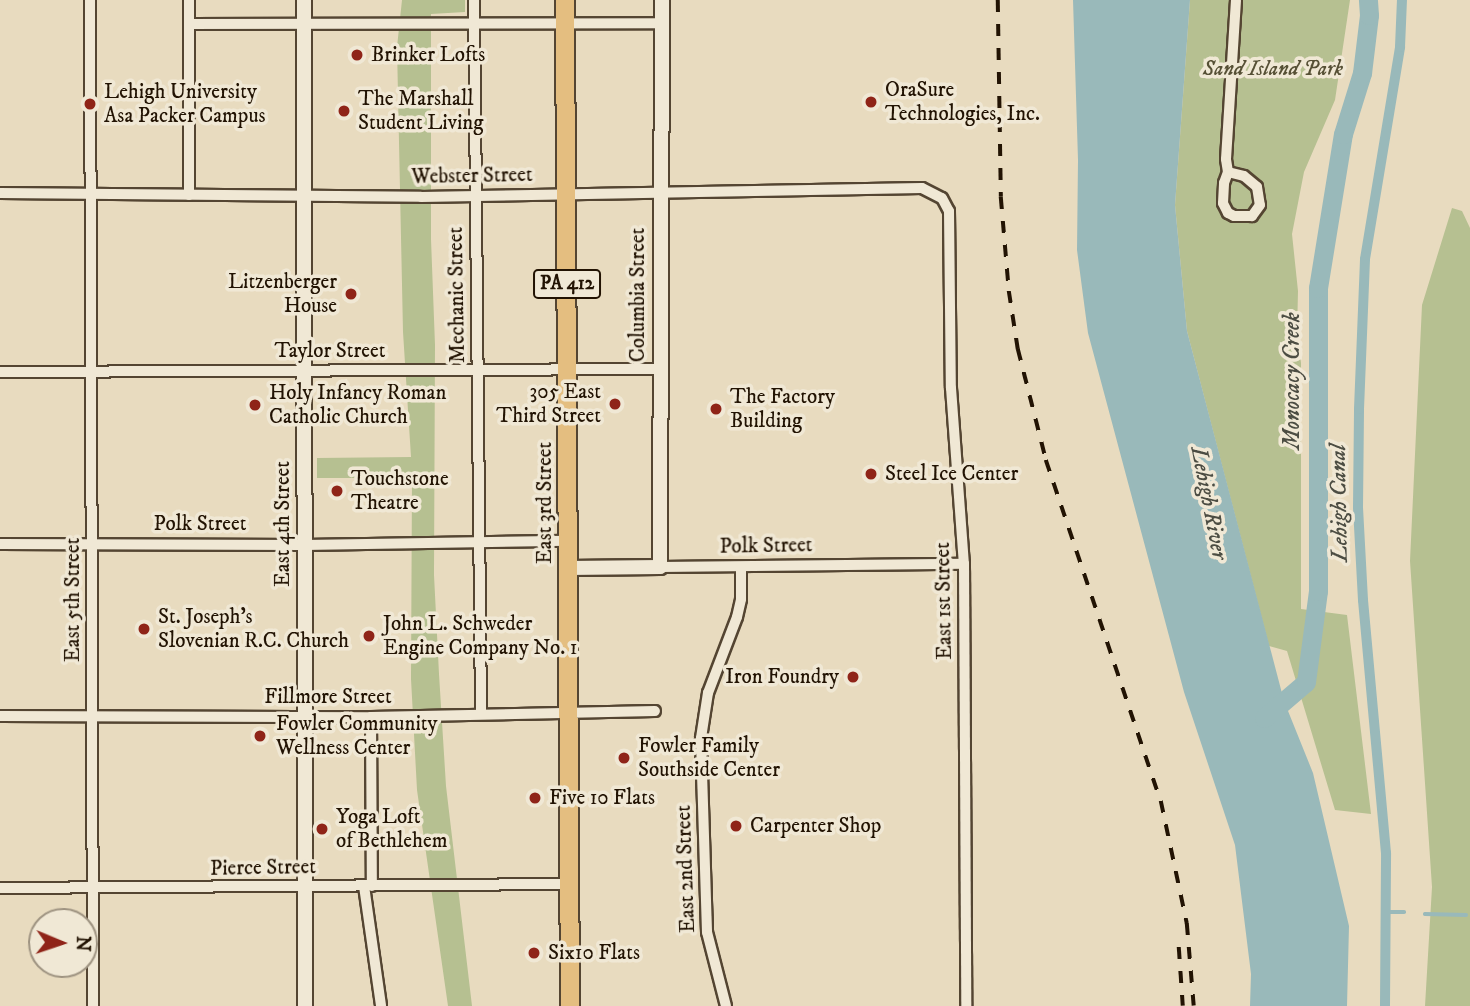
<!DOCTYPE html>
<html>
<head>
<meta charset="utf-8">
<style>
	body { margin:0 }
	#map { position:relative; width:1470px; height:1006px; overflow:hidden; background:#e8dbbf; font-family:"IM FELL DW Pica",serif }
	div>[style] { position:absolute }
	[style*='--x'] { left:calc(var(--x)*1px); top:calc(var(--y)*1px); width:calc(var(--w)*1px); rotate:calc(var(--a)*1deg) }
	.green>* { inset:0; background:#b6c091 }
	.water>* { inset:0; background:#99b9ba }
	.stream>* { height:3.5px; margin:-1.75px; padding:0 1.75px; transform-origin:1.75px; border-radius:1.75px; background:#99b9ba }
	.canal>* { height:10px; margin:-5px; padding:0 5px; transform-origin:5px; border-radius:5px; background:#99b9ba }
	.river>* { height:19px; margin:-9.5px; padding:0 9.5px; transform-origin:9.5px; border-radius:9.5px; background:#99b9ba }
	.roads { filter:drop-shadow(2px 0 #544532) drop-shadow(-2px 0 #544532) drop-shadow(0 2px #544532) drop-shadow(0 -2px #544532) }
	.street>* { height:10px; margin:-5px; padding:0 5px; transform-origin:5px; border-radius:5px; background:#f0e8d5 }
	.secondary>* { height:14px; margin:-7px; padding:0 7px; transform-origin:7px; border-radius:7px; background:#f0e8d5 }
	.highway>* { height:18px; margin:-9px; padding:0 9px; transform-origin:9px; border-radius:9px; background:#e4be80 }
	.rail>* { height:3.5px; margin-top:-1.75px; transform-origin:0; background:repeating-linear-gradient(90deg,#221303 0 12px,transparent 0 24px) }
	.dots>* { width:19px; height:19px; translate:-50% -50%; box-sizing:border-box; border:4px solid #f0e8d5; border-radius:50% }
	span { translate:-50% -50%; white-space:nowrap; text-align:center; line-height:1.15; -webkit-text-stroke:7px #f0e8d5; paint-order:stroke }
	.shield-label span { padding:2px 5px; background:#f0e8d5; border:2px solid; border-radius:5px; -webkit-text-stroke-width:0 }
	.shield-label { font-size:19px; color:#221303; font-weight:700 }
	.poi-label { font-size:21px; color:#221303 }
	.left { translate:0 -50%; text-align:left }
	.right { translate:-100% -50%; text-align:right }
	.park-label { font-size:21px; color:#565035; font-style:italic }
	.street-label { font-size:21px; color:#221303 }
	.water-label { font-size:23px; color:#4c4d43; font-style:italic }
	.north { position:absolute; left:28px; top:908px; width:70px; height:70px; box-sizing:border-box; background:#f0e8d5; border:2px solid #9e9381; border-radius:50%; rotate:92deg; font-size:19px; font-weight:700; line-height:28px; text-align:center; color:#221303 }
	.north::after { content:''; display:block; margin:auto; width:24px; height:32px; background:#8f2418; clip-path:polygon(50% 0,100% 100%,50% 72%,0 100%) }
</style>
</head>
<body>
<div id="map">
	<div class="green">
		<div style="clip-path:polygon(402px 0,465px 0,465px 12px,431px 14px,431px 239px,435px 345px,434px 575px,439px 674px,446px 786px,472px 1006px,448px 1006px,417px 790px,411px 679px,412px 478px,317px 478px,317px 458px,411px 457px,403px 332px,397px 47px)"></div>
		<div style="clip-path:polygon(1190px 0,1350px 0,1335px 100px,1304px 172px,1292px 234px,1298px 291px,1297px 335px,1301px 363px,1301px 609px,1347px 615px,1371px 814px,1335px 810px,1287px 651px,1269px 646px,1187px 331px,1175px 205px)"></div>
		<div style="clip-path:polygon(1452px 208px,1462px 211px,1470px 228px,1470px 1006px,1425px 1006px,1432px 887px,1410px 561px,1422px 305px)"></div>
	</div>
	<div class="water">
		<div style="clip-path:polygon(1073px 0,1190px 0,1175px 205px,1187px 331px,1284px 701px,1313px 773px,1349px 926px,1347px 1006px,1250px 1006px,1251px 974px,1235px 845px,1184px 692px,1088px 333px,1077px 250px,1078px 160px)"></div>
	</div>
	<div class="stream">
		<div style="--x:1388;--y:912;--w:16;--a:0"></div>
		<div style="--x:1425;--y:914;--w:41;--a:1.4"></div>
	</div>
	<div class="canal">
		<div style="--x:1385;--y:1006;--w:153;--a:-89.6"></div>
		<div style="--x:1386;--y:853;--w:254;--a:-95.2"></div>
		<div style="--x:1363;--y:600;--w:93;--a:-93.1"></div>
		<div style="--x:1358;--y:507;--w:98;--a:-89.4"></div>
		<div style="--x:1359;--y:409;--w:150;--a:-87.7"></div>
		<div style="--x:1365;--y:259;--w:215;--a:-80.6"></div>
		<div style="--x:1400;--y:47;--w:47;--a:-87.6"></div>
	</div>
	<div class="river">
		<div style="--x:1264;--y:718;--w:55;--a:-40.6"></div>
		<div style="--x:1306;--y:682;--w:92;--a:-82.5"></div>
		<div style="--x:1318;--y:591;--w:303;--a:-90"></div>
		<div style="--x:1318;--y:288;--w:156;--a:-80.8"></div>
		<div style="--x:1343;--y:134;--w:64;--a:-72.7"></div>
		<div style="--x:1362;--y:73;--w:58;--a:-83.1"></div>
		<div style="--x:1369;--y:15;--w:15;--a:-94"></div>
	</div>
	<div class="roads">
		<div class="street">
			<div style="--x:90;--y:0;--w:1006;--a:89.83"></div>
			<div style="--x:189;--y:0;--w:195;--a:90"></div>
			<div style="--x:474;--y:0;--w:714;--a:89.44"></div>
			<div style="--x:189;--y:24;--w:471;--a:-0.1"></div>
			<div style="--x:1228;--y:172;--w:16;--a:14"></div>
			<div style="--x:1244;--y:176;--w:17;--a:40"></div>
			<div style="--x:1257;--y:187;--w:18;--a:81"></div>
			<div style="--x:1260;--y:205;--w:14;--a:126"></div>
			<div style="--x:1252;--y:216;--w:18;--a:180"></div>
			<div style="--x:1234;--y:216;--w:7;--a:-153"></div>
			<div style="--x:1228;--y:213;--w:11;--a:-117"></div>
			<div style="--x:1223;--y:203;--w:20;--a:-87"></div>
			<div style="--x:1224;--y:183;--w:12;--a:-70"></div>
			<div style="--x:1228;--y:172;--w:13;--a:-99"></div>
			<div style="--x:1226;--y:159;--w:159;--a:-86.4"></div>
			<div style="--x:0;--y:193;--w:421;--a:0.5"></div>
			<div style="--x:421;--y:197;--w:501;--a:-1.03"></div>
			<div style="--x:922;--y:188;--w:22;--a:27"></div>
			<div style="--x:942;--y:198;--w:15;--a:62"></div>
			<div style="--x:949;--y:211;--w:177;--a:89.4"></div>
			<div style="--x:951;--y:388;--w:176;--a:85.8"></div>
			<div style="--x:964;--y:564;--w:442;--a:89.7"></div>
			<div style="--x:0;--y:372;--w:659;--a:-0.26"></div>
			<div style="--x:0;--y:544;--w:304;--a:0.2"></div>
			<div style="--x:304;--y:545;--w:264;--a:-0.9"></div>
			<div style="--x:660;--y:567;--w:304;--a:-0.6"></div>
			<div style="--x:0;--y:716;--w:371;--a:0.2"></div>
			<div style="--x:371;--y:717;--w:284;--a:-1.2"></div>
			<div style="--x:371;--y:717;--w:169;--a:89.7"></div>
			<div style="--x:364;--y:886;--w:121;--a:81.9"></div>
			<div style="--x:0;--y:888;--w:569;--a:-0.4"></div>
			<div style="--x:726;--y:1006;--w:76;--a:-104.4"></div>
			<div style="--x:707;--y:932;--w:194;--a:-91.8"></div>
			<div style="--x:701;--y:738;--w:46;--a:-81.2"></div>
			<div style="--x:708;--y:693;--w:81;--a:-69.1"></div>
			<div style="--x:737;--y:617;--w:18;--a:-77"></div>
			<div style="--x:741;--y:599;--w:32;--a:-90"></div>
		</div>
		<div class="secondary">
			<div style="--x:304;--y:0;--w:1006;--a:89.94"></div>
			<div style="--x:568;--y:568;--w:92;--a:-0.6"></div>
			<div style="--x:660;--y:567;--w:567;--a:-89.8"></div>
		</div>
		<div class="highway">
			<div style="--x:565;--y:0;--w:1006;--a:89.72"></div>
		</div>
	</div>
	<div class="rail">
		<div style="--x:998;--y:0;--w:197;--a:89.1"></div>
		<div style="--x:1001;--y:197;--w:94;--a:85.1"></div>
		<div style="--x:1009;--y:291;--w:59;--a:81.2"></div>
		<div style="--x:1018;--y:349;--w:114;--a:75.8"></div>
		<div style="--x:1046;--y:460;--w:360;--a:71.4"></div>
		<div style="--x:1161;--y:801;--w:125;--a:78"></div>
		<div style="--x:1187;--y:923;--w:83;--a:85.2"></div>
		<div style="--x:1179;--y:947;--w:59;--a:86.1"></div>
	</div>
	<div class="dots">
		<div style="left:357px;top:55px;background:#8f2418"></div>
		<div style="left:871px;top:102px;background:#8f2418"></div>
		<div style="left:90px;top:104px;background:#8f2418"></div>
		<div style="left:344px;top:111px;background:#8f2418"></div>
		<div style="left:351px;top:294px;background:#8f2418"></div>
		<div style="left:615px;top:404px;background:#8f2418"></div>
		<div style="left:255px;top:405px;background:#8f2418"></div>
		<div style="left:716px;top:409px;background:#8f2418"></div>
		<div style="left:871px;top:474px;background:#8f2418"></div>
		<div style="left:337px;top:491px;background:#8f2418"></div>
		<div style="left:144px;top:629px;background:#8f2418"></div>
		<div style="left:369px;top:636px;background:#8f2418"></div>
		<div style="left:853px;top:677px;background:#8f2418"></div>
		<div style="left:260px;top:736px;background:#8f2418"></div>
		<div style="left:624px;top:758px;background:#8f2418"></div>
		<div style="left:535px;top:798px;background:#8f2418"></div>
		<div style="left:736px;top:826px;background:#8f2418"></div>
		<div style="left:322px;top:829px;background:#8f2418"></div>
		<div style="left:534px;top:953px;background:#8f2418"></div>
	</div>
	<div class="shield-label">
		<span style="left:567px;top:284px">PA 412</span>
	</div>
	<div class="poi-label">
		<span class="left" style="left:371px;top:55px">Brinker Lofts</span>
		<span class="left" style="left:885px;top:102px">OraSure<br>Technologies, Inc.</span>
		<span class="left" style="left:104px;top:104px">Lehigh University<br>Asa Packer Campus</span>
		<span class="left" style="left:358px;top:111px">The Marshall<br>Student Living</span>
		<span class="right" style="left:337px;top:294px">Litzenberger<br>House</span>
		<span class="right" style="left:601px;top:404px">305 East<br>Third Street</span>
		<span class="left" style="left:269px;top:405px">Holy Infancy Roman<br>Catholic Church</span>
		<span class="left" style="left:730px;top:409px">The Factory<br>Building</span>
		<span class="left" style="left:885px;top:474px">Steel Ice Center</span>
		<span class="left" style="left:351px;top:491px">Touchstone<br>Theatre</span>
		<span class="left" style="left:158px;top:629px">St. Joseph's<br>Slovenian R.C. Church</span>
		<span class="left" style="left:383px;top:636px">John L. Schweder<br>Engine Company No. 1</span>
		<span class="right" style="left:839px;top:677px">Iron Foundry</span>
		<span class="left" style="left:276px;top:736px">Fowler Community<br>Wellness Center</span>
		<span class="left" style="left:638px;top:758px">Fowler Family<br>Southside Center</span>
		<span class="left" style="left:549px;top:798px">Five 10 Flats</span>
		<span class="left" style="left:336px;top:829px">Yoga Loft<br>of Bethlehem</span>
		<span class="left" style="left:750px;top:826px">Carpenter Shop</span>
		<span class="left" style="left:548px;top:953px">Six10 Flats</span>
	</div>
	<div class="park-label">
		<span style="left:1273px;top:69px">Sand Island Park</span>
	</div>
	<div class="street-label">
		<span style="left:472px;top:176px;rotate:-1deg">Webster Street</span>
		<span style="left:457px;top:295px;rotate:-91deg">Mechanic Street</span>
		<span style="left:638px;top:295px;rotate:-90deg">Columbia Street</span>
		<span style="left:330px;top:351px">Taylor Street</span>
		<span style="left:545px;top:503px;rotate:-90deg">East 3rd Street</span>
		<span style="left:200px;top:524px">Polk Street</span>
		<span style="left:283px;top:524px;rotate:-90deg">East 4th Street</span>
		<span style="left:766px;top:546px;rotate:-1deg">Polk Street</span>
		<span style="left:73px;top:600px;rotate:-90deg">East 5th Street</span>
		<span style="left:944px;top:601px;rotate:-91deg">East 1st Street</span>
		<span style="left:328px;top:697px">Fillmore Street</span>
		<span style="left:263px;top:868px;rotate:-1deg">Pierce Street</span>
		<span style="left:686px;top:869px;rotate:-92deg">East 2nd Street</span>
	</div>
	<div class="water-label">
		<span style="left:1293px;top:381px;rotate:-90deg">Monocacy Creek</span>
		<span style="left:1208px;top:503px;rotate:79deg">Lehigh River</span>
		<span style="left:1340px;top:503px;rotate:-91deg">Lehigh Canal</span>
	</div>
	<div class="north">N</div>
</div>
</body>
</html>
